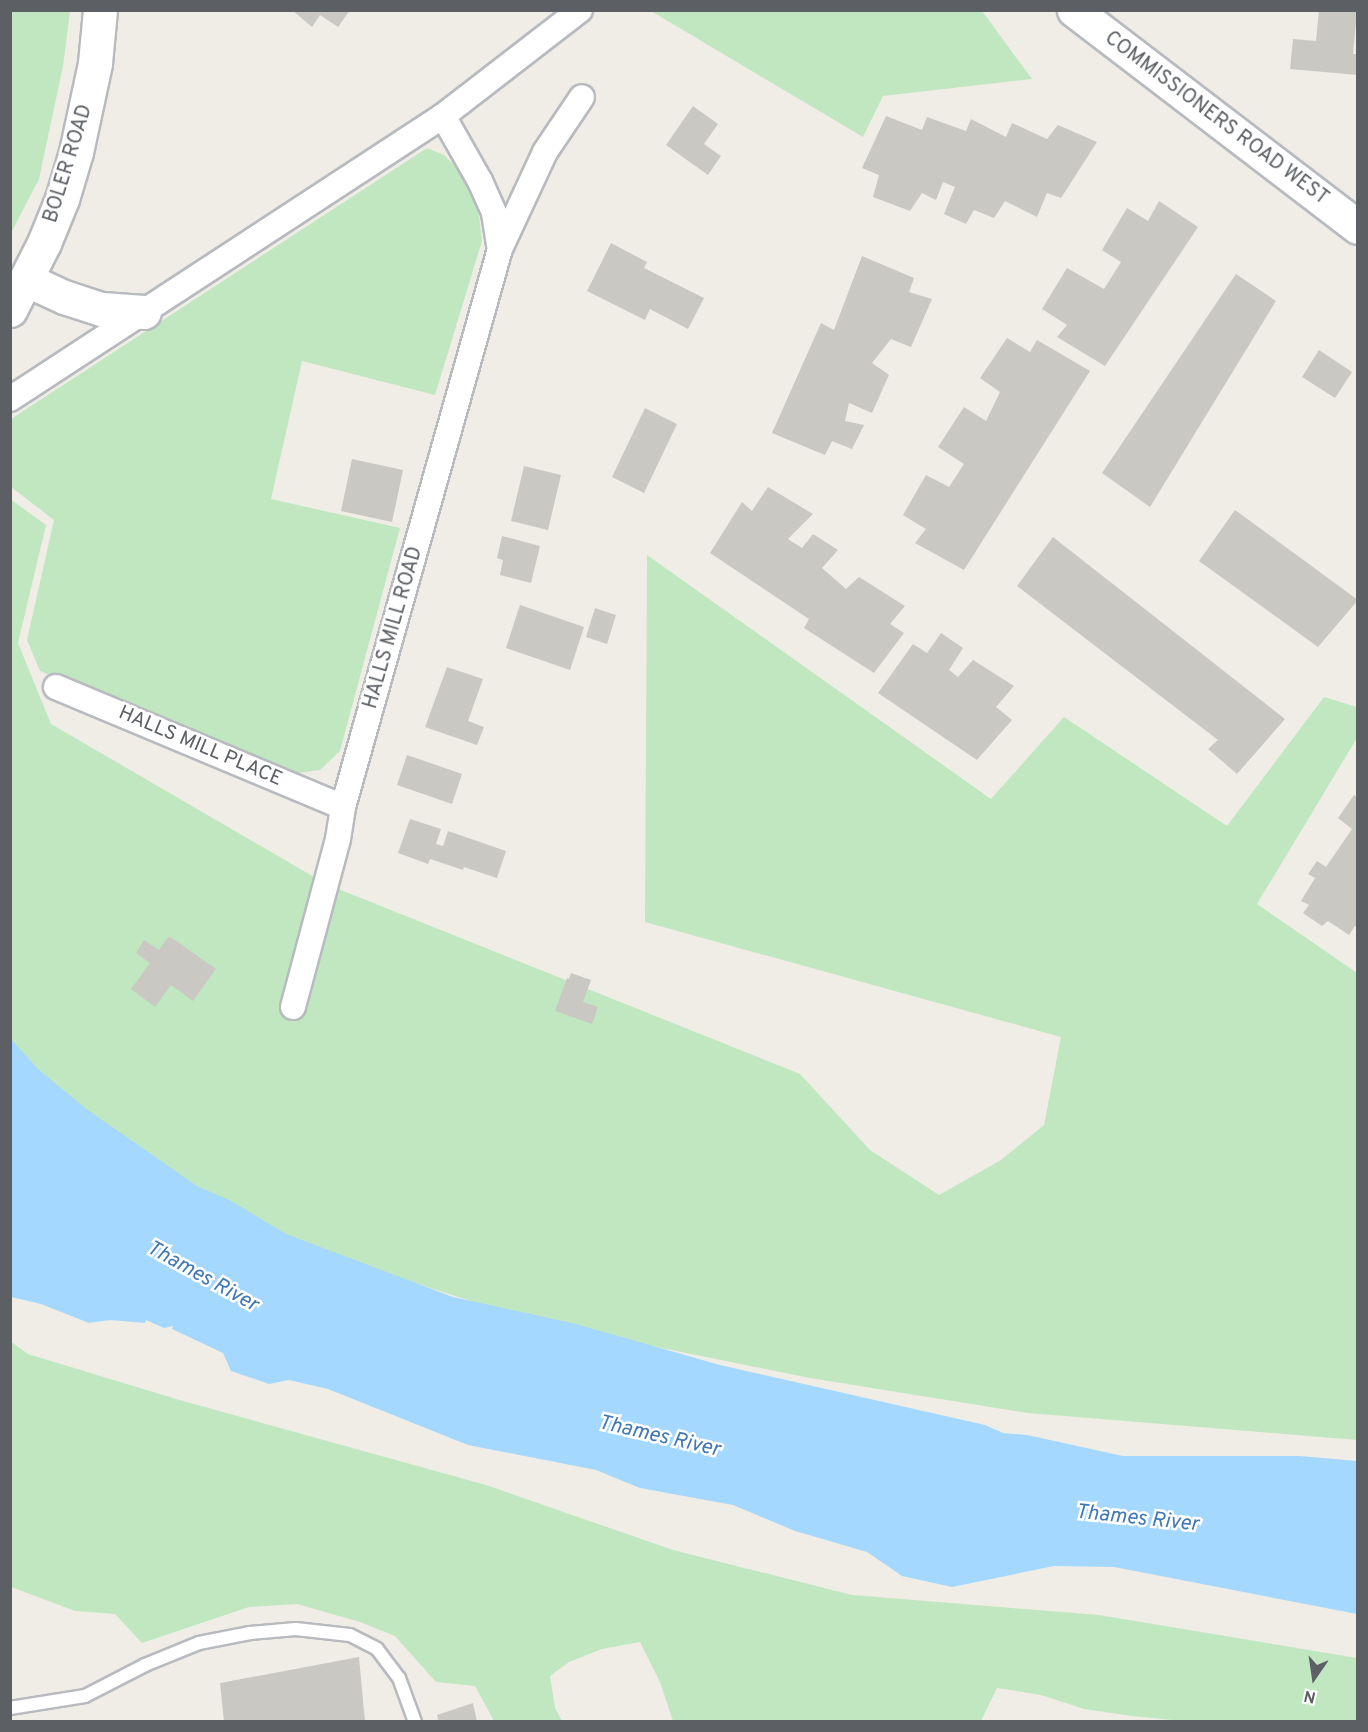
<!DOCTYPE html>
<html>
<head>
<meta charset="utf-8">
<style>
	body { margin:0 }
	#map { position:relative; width:1368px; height:1732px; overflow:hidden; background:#efede5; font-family:Overpass,sans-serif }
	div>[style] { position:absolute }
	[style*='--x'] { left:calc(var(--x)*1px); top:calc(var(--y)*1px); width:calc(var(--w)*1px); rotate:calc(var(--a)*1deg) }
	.green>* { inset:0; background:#c1e7c1 }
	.water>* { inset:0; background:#a5d8ff }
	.building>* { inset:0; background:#cac8c2 }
	.roads { filter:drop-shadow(2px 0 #b7babf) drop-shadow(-2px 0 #b7babf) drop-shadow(0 2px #b7babf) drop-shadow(0 -2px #b7babf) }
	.service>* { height:12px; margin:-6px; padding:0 6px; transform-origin:6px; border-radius:6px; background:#fff }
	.minor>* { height:24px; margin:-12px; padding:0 12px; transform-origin:12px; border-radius:12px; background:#fff }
	.secondary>* { height:33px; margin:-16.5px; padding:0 16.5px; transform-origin:16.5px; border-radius:16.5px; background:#fff }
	span { translate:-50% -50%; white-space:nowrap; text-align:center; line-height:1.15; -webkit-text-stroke:5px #fff; paint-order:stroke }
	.street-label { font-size:20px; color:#5c6065 }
	.water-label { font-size:21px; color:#4078b3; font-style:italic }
	.frame { position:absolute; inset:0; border:12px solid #5c6065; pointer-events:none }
	.north { position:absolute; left:1284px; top:1648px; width:60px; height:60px; -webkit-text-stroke:4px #fff; paint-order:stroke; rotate:193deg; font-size:16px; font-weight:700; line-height:24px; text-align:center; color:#5c6065 }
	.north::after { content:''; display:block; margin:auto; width:21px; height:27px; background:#5c6065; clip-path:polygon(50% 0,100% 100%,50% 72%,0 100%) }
</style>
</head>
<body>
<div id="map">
	<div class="green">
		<div style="clip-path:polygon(11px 10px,70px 11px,63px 66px,39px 179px,11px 233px)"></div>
		<div style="clip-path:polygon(651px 11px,982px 11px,1032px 79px,883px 96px,863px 137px)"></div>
		<div style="clip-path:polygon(427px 148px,444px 155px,462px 173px,478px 207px,482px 241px,435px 395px,302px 361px,271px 499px,400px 528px,340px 751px,320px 770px,297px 773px,40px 671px,27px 640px,54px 520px,11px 487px,11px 419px)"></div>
		<div style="clip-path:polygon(10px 499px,46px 525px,18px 643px,51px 724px,326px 884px,800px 1074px,870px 1150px,939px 1195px,1001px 1160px,1044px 1125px,1061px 1037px,645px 922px,647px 555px,991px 799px,1064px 717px,1227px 826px,1324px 697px,1357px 707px,1357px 738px,1257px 904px,1357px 973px,1357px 1440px,1028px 1413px,810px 1378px,534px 1322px,306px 1247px,68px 1138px,11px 1067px)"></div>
		<div style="clip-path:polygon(10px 1341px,28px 1354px,176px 1399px,486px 1485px,673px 1550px,852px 1595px,1099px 1615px,1357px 1658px,1357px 1721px,1192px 1722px,1132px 1716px,1084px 1709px,1041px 1695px,997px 1688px,981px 1721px,673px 1721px,660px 1682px,640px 1642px,602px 1649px,569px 1662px,550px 1676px,555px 1708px,562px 1721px,494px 1721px,475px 1686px,436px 1682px,395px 1636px,360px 1622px,297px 1604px,249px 1607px,142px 1643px,115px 1614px,75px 1611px,11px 1587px)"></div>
	</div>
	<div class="water">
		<div style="clip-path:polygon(10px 1038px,38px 1069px,85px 1108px,197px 1186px,233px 1202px,286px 1234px,453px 1297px,576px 1324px,720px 1365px,985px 1425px,1003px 1433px,1027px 1435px,1123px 1456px,1300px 1456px,1357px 1461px,1357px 1614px,1114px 1567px,1054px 1566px,952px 1587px,902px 1576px,867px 1552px,795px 1531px,733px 1505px,640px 1488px,596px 1470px,468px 1445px,328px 1389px,289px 1380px,269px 1384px,231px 1371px,223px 1353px,172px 1329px,173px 1326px,164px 1328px,146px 1320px,145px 1323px,110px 1320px,89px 1323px,41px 1304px,11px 1297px)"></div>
	</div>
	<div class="building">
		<div style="clip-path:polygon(292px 10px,350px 10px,338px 27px,320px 15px,312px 27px)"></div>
		<div style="clip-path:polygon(1319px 10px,1357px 10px,1353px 54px,1358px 54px,1358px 75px,1290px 69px,1293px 39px,1316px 41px)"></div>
		<div style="clip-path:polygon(693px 106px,718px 124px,704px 144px,721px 156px,708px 175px,666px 145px)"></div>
		<div style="clip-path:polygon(886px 116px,922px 130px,927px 117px,966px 131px,971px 119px,1006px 137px,1012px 123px,1047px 139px,1058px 125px,1097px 142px,1061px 198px,1047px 193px,1037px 217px,1005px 201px,994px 218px,974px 210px,966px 224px,944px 214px,955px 187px,943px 182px,936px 200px,922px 193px,910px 211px,873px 197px,879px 175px,862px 168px)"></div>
		<div style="clip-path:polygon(1159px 201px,1198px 227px,1105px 366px,1057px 337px,1067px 325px,1042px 309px,1067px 268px,1104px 289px,1121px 262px,1102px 250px,1127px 208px,1148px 221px)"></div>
		<div style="clip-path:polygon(611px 243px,647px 262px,644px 268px,704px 298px,688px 329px,650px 309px,645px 320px,587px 291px)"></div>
		<div style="clip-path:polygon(862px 256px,914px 278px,909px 292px,932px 299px,911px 347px,891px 339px,872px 363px,889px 375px,872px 413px,849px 403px,845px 421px,864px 425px,852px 449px,832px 441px,825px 455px,772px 433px,821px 323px,834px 330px)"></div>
		<div style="clip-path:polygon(1236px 274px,1276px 301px,1150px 507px,1102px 473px)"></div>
		<div style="clip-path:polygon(1007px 338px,1030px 352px,1037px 340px,1090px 371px,964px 570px,915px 543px,926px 529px,903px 515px,926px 475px,949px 487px,964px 464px,938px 447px,964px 407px,986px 421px,1000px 392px,980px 378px)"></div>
		<div style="clip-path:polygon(1319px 350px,1352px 372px,1335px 398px,1302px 377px)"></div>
		<div style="clip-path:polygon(645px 408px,677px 424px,644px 493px,612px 477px)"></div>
		<div style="clip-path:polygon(352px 459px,403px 470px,392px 522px,341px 511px)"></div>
		<div style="clip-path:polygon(524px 466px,561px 475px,548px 530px,511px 521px)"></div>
		<div style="clip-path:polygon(768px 487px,813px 514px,788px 539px,802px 548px,813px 534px,838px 550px,822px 568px,846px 589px,859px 577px,905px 606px,890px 624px,904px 633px,874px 673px,804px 628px,809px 619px,710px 553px,742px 502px,752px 511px)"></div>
		<div style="clip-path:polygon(1235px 510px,1358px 600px,1318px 647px,1199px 561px)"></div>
		<div style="clip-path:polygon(502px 536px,540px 546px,531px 583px,500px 575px,503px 560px,497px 558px)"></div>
		<div style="clip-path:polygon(1053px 537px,1285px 719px,1237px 774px,1208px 749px,1218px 740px,1017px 586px)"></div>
		<div style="clip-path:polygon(520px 605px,584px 627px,570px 670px,506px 648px)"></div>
		<div style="clip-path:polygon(595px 608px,616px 615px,607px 644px,586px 637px)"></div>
		<div style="clip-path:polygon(941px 633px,963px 648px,949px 670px,958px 677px,973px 660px,1014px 686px,996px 707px,1012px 720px,977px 760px,878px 693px,913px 644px,927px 653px)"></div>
		<div style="clip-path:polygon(447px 667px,483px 679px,468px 721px,484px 727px,477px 745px,425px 727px)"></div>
		<div style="clip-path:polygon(407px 755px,462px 774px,452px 804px,397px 785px)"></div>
		<div style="clip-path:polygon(1354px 795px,1358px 797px,1358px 928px,1355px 926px,1349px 935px,1328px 921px,1322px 926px,1303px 913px,1309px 905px,1301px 901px,1315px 878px,1308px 874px,1317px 861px,1326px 867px,1352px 829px,1338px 818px)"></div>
		<div style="clip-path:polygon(410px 819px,441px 829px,436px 844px,443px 846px,448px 831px,506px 851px,497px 878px,464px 867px,463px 870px,430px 859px,428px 864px,398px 853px)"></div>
		<div style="clip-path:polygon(169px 936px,216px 969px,193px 1001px,171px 985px,155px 1007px,131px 989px,150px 963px,136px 953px,144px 940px,159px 950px)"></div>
		<div style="clip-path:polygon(571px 973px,591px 980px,583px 1002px,598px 1007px,592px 1024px,555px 1011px,567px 978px,569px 979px)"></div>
		<div style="clip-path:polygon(359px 1657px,365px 1722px,224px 1722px,220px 1683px)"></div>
		<div style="clip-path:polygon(473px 1703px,477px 1722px,439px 1722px,437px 1715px)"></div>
	</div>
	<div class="roads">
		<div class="service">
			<div style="--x:10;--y:1708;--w:76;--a:-9.1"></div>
			<div style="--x:85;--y:1696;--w:68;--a:-27.3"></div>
			<div style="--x:145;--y:1665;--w:58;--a:-22.2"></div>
			<div style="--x:199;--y:1643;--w:52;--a:-11.1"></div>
			<div style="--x:250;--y:1633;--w:46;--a:-5"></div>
			<div style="--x:296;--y:1629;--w:54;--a:6.3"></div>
			<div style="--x:350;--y:1635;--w:30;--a:27"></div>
			<div style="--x:377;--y:1649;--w:36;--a:53"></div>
			<div style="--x:399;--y:1678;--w:47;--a:70"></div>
		</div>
		<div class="minor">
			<div style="--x:443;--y:116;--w:75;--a:60.4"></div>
			<div style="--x:480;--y:181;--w:35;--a:66"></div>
			<div style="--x:494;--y:213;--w:36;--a:81"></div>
			<div style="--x:10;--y:399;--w:517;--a:-33.17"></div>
			<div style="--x:443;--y:116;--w:173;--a:-37.7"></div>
			<div style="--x:56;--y:687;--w:311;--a:22.7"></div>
			<div style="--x:293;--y:1007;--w:174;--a:-75"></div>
			<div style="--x:338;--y:839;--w:32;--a:-81"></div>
			<div style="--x:343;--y:807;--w:580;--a:-74.29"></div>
			<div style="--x:500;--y:249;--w:107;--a:-65.1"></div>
			<div style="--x:545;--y:152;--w:66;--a:-56.1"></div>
		</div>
		<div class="secondary">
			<div style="--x:1074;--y:10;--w:357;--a:37.4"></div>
			<div style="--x:27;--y:280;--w:41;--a:24.7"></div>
			<div style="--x:64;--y:297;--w:40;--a:18"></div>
			<div style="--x:102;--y:309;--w:42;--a:4.1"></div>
			<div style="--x:10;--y:310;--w:75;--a:-63.1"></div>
			<div style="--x:44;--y:243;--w:48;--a:-67.8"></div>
			<div style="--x:62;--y:199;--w:49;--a:-73.4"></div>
			<div style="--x:76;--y:152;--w:91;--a:-77.9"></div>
			<div style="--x:95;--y:63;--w:53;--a:-84.6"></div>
		</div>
	</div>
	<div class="street-label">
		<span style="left:1216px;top:119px;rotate:37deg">COMMISSIONERS ROAD WEST</span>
		<span style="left:69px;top:164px;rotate:-73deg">BOLER ROAD</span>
		<span style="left:394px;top:628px;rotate:-74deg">HALLS MILL ROAD</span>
		<span style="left:200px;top:747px;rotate:23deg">HALLS MILL PLACE</span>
	</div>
	<div class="water-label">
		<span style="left:202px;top:1277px;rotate:29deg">Thames River</span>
		<span style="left:659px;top:1437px;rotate:13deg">Thames River</span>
		<span style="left:1137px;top:1519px;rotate:6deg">Thames River</span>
	</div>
	<div class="frame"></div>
	<div class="north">N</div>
</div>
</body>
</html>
